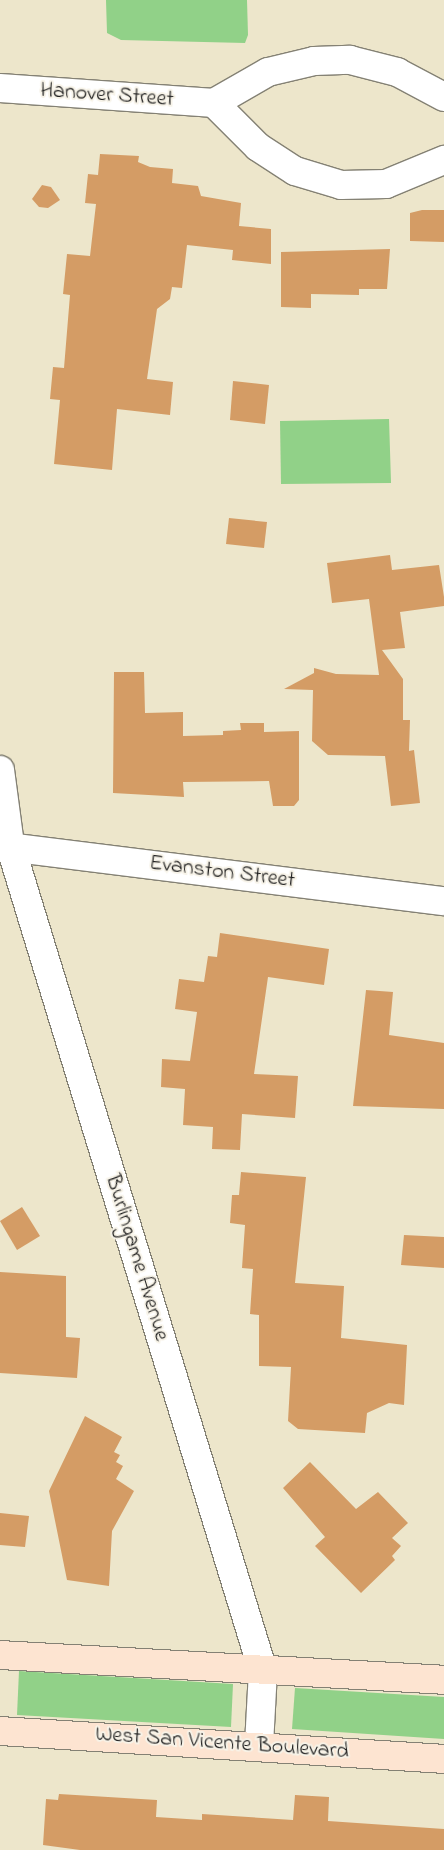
<!DOCTYPE html>
<html>
<head>
<meta charset="utf-8">
<style>
	body { margin:0 }
	#map { position:relative; width:444px; height:1850px; overflow:hidden; background:#ede6cb; font-family:"Indie Flower",sans-serif }
	div>[style] { position:absolute }
	[style*='--x'] { left:calc(var(--x)*1px); top:calc(var(--y)*1px); width:calc(var(--w)*1px); rotate:calc(var(--a)*1deg) }
	.green>* { inset:0; background:#91d188 }
	.building>* { inset:0; background:#d49c65 }
	.roads { filter:drop-shadow(1px 0 #848174) drop-shadow(-1px 0 #848174) drop-shadow(0 1px #848174) drop-shadow(0 -1px #848174) }
	.minor>* { height:28px; margin:-14px; padding:0 14px; transform-origin:14px; border-radius:14px; background:#fff }
	.secondary>* { height:28px; margin:-14px; padding:0 14px; transform-origin:14px; border-radius:14px; background:#fde4d1 }
	span { translate:-50% -50%; white-space:nowrap; text-align:center; line-height:1.15; -webkit-text-stroke:4px #f7f3e8; paint-order:stroke }
	.street-label { font-size:22px; color:#1c1c1c }
</style>
</head>
<body>
<div id="map">
	<div class="green">
		<div style="clip-path:polygon(106px 0,247px 0,248px 35px,245px 43px,121px 40px,107px 33px)"></div>
		<div style="clip-path:polygon(389px 419px,391px 483px,281px 484px,280px 421px)"></div>
		<div style="clip-path:polygon(19px 1671px,233px 1684px,231px 1727px,17px 1715px)"></div>
		<div style="clip-path:polygon(295px 1688px,444px 1697px,444px 1739px,292px 1729px)"></div>
	</div>
	<div class="building">
		<div style="clip-path:polygon(100px 154px,139px 156px,138px 162px,150px 167px,173px 169px,172px 183px,198px 186px,201px 196px,241px 203px,239px 226px,271px 229px,271px 264px,232px 260px,233px 250px,187px 245px,182px 288px,172px 287px,170px 299px,157px 309px,147px 379px,173px 382px,170px 415px,117px 409px,112px 470px,54px 464px,60px 400px,50px 399px,53px 367px,64px 368px,70px 295px,63px 294px,67px 254px,90px 256px,96px 204px,85px 203px,88px 174px,98px 175px)"></div>
		<div style="clip-path:polygon(42px 185px,51px 187px,60px 200px,48px 208px,39px 207px,32px 199px)"></div>
		<div style="clip-path:polygon(422px 210px,444px 210px,444px 242px,410px 241px,410px 213px)"></div>
		<div style="clip-path:polygon(390px 249px,387px 289px,359px 289px,359px 295px,311px 294px,311px 308px,281px 307px,281px 252px)"></div>
		<div style="clip-path:polygon(233px 381px,269px 385px,265px 424px,230px 420px)"></div>
		<div style="clip-path:polygon(229px 518px,267px 522px,264px 548px,226px 544px)"></div>
		<div style="clip-path:polygon(390px 555px,392px 570px,439px 565px,444px 597px,444px 606px,400px 612px,405px 648px,382px 650px,403px 679px,403px 720px,410px 720px,409px 751px,414px 750px,420px 803px,391px 806px,385px 756px,328px 755px,312px 741px,313px 690px,284px 689px,314px 673px,314px 668px,336px 674px,379px 675px,369px 599px,332px 603px,327px 563px)"></div>
		<div style="clip-path:polygon(114px 672px,144px 672px,145px 713px,183px 712px,183px 736px,223px 735px,223px 731px,241px 730px,240px 723px,264px 723px,264px 732px,299px 731px,299px 800px,294px 806px,273px 806px,269px 781px,183px 782px,184px 797px,113px 793px)"></div>
		<div style="clip-path:polygon(220px 933px,329px 949px,324px 985px,268px 977px,254px 1074px,298px 1076px,295px 1118px,242px 1114px,240px 1150px,212px 1149px,213px 1127px,183px 1125px,185px 1089px,161px 1087px,162px 1059px,190px 1061px,197px 1012px,175px 1009px,179px 979px,204px 982px,208px 956px,217px 957px)"></div>
		<div style="clip-path:polygon(366px 990px,393px 992px,389px 1035px,444px 1043px,444px 1109px,353px 1106px)"></div>
		<div style="clip-path:polygon(241px 1172px,306px 1177px,295px 1283px,344px 1286px,341px 1338px,407px 1345px,404px 1405px,389px 1403px,367px 1413px,365px 1433px,298px 1429px,288px 1421px,291px 1367px,259px 1366px,259px 1315px,250px 1314px,253px 1269px,242px 1268px,245px 1225px,230px 1223px,232px 1195px,239px 1195px)"></div>
		<div style="clip-path:polygon(22px 1207px,40px 1236px,17px 1250px,0 1221px)"></div>
		<div style="clip-path:polygon(404px 1235px,444px 1237px,444px 1268px,401px 1265px)"></div>
		<div style="clip-path:polygon(0 1272px,66px 1276px,66px 1337px,80px 1338px,77px 1378px,0 1373px)"></div>
		<div style="clip-path:polygon(85px 1416px,122px 1437px,114px 1452px,120px 1455px,116px 1462px,123px 1466px,116px 1479px,134px 1491px,112px 1531px,109px 1586px,67px 1580px,49px 1491px)"></div>
		<div style="clip-path:polygon(310px 1462px,356px 1509px,378px 1492px,408px 1523px,392px 1538px,401px 1546px,392px 1556px,395px 1560px,361px 1593px,315px 1546px,325px 1537px,283px 1488px)"></div>
		<div style="clip-path:polygon(0 1513px,29px 1516px,25px 1547px,0 1545px)"></div>
		<div style="clip-path:polygon(59px 1794px,157px 1800px,156px 1817px,202px 1820px,202px 1814px,293px 1820px,295px 1795px,329px 1797px,328px 1821px,444px 1829px,444px 1850px,80px 1850px,43px 1845px,46px 1799px,58px 1800px)"></div>
	</div>
	<div class="roads">
		<div class="minor">
			<div style="--x:0;--y:88;--w:215;--a:4"></div>
			<div style="--x:214;--y:103;--w:62;--a:-29.9"></div>
			<div style="--x:268;--y:72;--w:47;--a:-13.4"></div>
			<div style="--x:314;--y:61;--w:36;--a:-2"></div>
			<div style="--x:350;--y:60;--w:49;--a:14.3"></div>
			<div style="--x:397;--y:72;--w:53;--a:28"></div>
			<div style="--x:214;--y:103;--w:62;--a:45"></div>
			<div style="--x:258;--y:147;--w:44;--a:33"></div>
			<div style="--x:295;--y:171;--w:48;--a:16.9"></div>
			<div style="--x:341;--y:185;--w:45;--a:-1.3"></div>
			<div style="--x:386;--y:184;--w:63;--a:-22.5"></div>
			<div style="--x:0;--y:770;--w:76;--a:82.4"></div>
			<div style="--x:10;--y:845;--w:864;--a:72.97"></div>
			<div style="--x:263;--y:1671;--w:75;--a:93.1"></div>
			<div style="--x:0;--y:846;--w:447;--a:7.1"></div>
		</div>
		<div class="secondary">
			<div style="--x:0;--y:1655;--w:445;--a:3.2"></div>
			<div style="--x:0;--y:1731;--w:445;--a:3.6"></div>
		</div>
	</div>
	<div class="street-label">
		<span style="left:107px;top:96px;rotate:4deg">Hanover Street</span>
		<span style="left:222px;top:873px;rotate:7deg">Evanston Street</span>
		<span style="left:136px;top:1258px;rotate:73deg">Burlingame Avenue</span>
		<span style="left:222px;top:1744px;rotate:4deg">West San Vicente Boulevard</span>
	</div>
</div>
</body>
</html>
